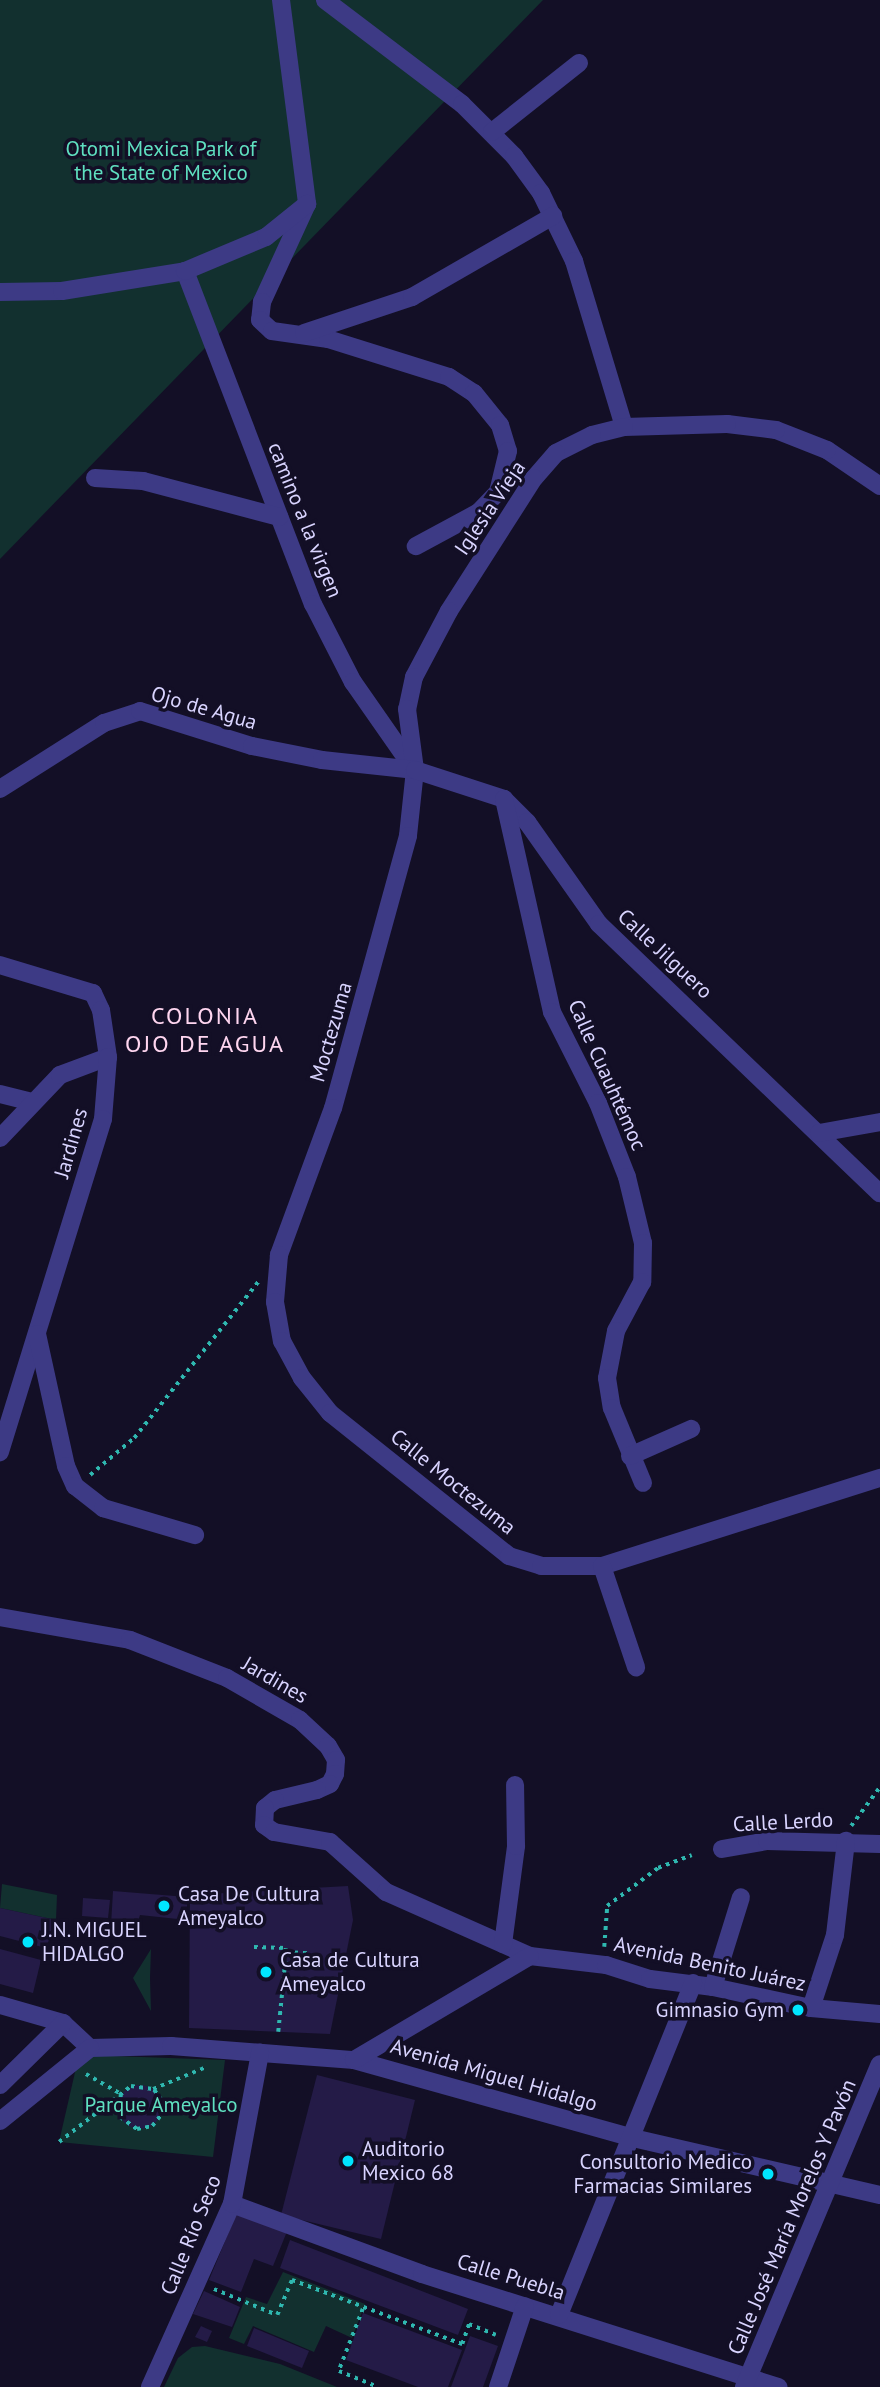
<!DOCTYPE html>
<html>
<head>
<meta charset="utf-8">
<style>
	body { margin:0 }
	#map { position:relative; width:880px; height:2387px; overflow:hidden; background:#130f26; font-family:"PT Sans",sans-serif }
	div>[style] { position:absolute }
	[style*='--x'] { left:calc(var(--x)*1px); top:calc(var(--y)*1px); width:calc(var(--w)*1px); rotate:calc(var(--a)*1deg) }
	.green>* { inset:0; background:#12302f }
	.building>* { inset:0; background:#241b47 }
	.round { border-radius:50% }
	.path>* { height:3.5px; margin-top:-1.75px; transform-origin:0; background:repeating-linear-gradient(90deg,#2fb8b0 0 3.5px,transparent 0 8.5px) }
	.minor>* { height:18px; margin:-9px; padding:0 9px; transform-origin:9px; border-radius:9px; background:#3d3a85 }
	.dots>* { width:19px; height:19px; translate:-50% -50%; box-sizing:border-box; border:4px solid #130f26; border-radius:50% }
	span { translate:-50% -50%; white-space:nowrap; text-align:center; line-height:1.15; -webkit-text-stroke:7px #130f26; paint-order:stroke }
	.park-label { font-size:21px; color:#5fe0c0 }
	.street-label { font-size:21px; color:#d9d4ff }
	.poi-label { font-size:21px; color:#d9d4ff }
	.left { translate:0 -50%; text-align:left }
	.right { translate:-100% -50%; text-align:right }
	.quarter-label { font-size:24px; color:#ffd6f0; letter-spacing:2px }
</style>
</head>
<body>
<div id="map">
	<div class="green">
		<div style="clip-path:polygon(0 0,543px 0,0 559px)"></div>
		<div style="clip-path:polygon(2px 1884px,57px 1895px,56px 1920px,0 1908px)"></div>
		<div style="clip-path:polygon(151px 1949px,150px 1978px,151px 2011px,133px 1978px)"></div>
		<div style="clip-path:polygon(86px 2055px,225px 2060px,213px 2157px,59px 2142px,76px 2068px)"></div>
		<div style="clip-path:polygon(283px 2272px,365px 2304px,352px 2338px,326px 2326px,314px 2352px,253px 2326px,244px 2344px,229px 2338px,246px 2297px,267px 2304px)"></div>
		<div style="clip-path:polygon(205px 2346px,280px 2364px,337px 2387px,164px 2387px,178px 2358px,192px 2347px)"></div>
	</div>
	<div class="building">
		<div style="clip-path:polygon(348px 1886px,353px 1920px,330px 2034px,189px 2028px,190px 1895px)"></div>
		<div style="clip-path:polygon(113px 1891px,187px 1897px,187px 1920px,140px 1915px,135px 1931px,118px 1932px,111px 1925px)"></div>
		<div style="clip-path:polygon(83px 1898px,110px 1900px,108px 1918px,82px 1916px)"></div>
		<div style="clip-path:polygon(0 1908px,56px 1920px,46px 1948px,0 1936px)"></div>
		<div style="clip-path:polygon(0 1949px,41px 1960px,33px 1993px,0 1984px)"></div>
		<div style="clip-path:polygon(317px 2075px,415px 2100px,381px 2239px,281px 2215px)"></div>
		<div class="round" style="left:118px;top:2085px;width:44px;height:44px"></div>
		<div style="clip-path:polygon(238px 2210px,288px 2229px,273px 2266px,254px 2259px,241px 2292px,209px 2280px)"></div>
		<div style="clip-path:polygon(290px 2240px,468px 2309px,458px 2335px,280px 2268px)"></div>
		<div style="clip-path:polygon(204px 2291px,240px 2307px,232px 2327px,193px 2314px)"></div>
		<div style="clip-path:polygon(363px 2313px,462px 2350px,448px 2387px,418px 2387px,346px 2360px)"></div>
		<div style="clip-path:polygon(201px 2326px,212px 2331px,207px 2342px,195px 2337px)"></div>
		<div style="clip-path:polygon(254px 2328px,309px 2351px,302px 2368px,247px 2346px)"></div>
		<div style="clip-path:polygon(470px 2336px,498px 2346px,483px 2387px,451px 2387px)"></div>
	</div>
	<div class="path">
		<div style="--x:90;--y:1475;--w:57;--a:-40.1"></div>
		<div style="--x:134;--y:1438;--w:201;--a:-51.5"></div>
		<div style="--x:851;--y:1826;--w:49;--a:-53.4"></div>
		<div style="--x:254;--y:1947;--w:32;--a:2"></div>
		<div style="--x:286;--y:1948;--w:4;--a:90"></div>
		<div style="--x:604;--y:1947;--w:41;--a:-85.8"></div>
		<div style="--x:607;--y:1906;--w:64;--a:-36.7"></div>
		<div style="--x:658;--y:1868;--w:36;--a:-21"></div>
		<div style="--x:278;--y:2032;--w:80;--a:-84.3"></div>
		<div style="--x:286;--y:1952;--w:22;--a:3"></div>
		<div style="--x:86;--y:2074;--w:40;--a:29.7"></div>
		<div style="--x:121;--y:2094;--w:23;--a:92"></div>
		<div style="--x:120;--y:2117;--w:21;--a:35"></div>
		<div style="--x:137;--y:2129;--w:15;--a:-11"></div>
		<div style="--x:152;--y:2126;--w:14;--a:-51"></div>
		<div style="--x:161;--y:2115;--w:15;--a:-90"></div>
		<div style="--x:161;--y:2100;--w:14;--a:-126"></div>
		<div style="--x:59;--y:2142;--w:91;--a:-37.9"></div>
		<div style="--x:131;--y:2086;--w:22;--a:8"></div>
		<div style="--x:153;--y:2089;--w:55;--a:-22.4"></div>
		<div style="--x:214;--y:2289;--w:68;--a:22.4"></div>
		<div style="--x:277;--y:2315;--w:38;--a:-67"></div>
		<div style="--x:292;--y:2280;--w:182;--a:20.6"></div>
		<div style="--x:462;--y:2344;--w:21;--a:-71"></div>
		<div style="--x:469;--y:2324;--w:29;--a:22"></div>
		<div style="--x:363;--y:2309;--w:66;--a:111.2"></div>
		<div style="--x:339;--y:2371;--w:42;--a:22.3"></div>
	</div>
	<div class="minor">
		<div style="--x:281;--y:0;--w:206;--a:82.7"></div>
		<div style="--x:307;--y:204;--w:108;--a:114.7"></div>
		<div style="--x:262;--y:302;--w:18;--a:96"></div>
		<div style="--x:260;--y:320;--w:16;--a:43"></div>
		<div style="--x:272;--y:331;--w:57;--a:8.1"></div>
		<div style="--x:328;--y:339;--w:127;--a:17.4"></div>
		<div style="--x:449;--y:377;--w:30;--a:33"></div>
		<div style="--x:474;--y:393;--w:41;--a:50.9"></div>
		<div style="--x:500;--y:425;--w:27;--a:73"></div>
		<div style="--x:508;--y:451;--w:42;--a:103.7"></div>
		<div style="--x:498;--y:492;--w:28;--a:134"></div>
		<div style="--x:479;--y:512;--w:72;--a:151.6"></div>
		<div style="--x:325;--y:0;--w:172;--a:37.2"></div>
		<div style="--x:462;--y:104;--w:74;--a:45"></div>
		<div style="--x:514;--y:156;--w:46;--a:53.9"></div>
		<div style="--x:541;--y:193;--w:76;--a:64.1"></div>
		<div style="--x:574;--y:261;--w:173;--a:73.2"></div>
		<div style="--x:492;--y:132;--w:111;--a:-38.4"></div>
		<div style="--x:185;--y:271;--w:357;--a:69"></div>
		<div style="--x:313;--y:604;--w:88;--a:62.9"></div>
		<div style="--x:353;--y:682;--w:105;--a:55.1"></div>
		<div style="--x:0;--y:292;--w:62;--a:-0.9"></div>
		<div style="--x:62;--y:291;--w:125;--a:-9.2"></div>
		<div style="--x:185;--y:271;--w:88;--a:-22.8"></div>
		<div style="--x:266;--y:237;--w:53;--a:-38.8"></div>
		<div style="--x:304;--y:333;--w:114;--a:-18.4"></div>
		<div style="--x:412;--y:297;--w:163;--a:-29.9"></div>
		<div style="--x:95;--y:478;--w:48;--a:3.6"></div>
		<div style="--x:143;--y:481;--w:141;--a:14.8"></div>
		<div style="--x:880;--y:486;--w:64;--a:-145.8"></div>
		<div style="--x:827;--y:450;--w:55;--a:-158.6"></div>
		<div style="--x:776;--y:430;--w:49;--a:-173"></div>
		<div style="--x:727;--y:424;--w:103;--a:178.3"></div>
		<div style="--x:624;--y:427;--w:33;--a:166"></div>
		<div style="--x:592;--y:435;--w:40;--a:153.4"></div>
		<div style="--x:556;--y:453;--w:33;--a:131"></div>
		<div style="--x:534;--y:478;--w:158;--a:122.6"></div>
		<div style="--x:449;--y:611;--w:75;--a:117.9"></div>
		<div style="--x:414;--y:677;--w:33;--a:102"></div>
		<div style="--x:407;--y:709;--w:62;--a:82.5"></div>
		<div style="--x:415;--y:770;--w:66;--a:96.1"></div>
		<div style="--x:408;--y:836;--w:282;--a:105.4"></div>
		<div style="--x:333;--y:1108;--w:157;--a:110.2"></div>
		<div style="--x:279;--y:1255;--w:47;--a:94.9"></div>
		<div style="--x:275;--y:1302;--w:40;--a:80"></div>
		<div style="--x:282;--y:1341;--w:42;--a:61.6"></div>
		<div style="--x:302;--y:1378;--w:45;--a:51.3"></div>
		<div style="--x:330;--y:1413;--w:229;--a:38.6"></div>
		<div style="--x:509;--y:1556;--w:34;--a:17"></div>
		<div style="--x:541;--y:1566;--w:61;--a:0"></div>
		<div style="--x:602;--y:1566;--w:292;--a:-17.6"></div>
		<div style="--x:0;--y:789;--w:123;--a:-32.4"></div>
		<div style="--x:104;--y:723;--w:38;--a:-18"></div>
		<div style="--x:140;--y:711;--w:117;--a:17.4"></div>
		<div style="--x:252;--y:746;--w:71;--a:11.3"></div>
		<div style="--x:322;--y:760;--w:94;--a:6.1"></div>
		<div style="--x:415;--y:770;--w:94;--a:18"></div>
		<div style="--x:504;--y:799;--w:33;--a:45"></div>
		<div style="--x:527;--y:822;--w:125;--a:54.8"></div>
		<div style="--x:599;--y:924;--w:389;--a:43.8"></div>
		<div style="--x:504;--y:799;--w:218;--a:77.3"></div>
		<div style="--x:552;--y:1012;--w:102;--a:63.2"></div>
		<div style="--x:598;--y:1103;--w:79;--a:68.6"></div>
		<div style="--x:627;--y:1177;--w:68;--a:76.4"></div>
		<div style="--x:643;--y:1243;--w:39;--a:91"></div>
		<div style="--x:642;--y:1282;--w:55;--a:118"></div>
		<div style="--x:616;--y:1331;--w:48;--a:100.8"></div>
		<div style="--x:607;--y:1378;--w:30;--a:81"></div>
		<div style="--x:612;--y:1408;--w:81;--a:67.5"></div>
		<div style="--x:0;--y:965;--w:97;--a:16.8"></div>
		<div style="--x:93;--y:993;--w:19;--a:65"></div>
		<div style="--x:101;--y:1010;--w:48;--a:81.5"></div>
		<div style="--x:0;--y:1094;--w:33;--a:14"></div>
		<div style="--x:819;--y:1133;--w:62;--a:-10.2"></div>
		<div style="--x:0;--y:1138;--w:87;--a:-46.4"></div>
		<div style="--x:60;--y:1075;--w:51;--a:-20.6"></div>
		<div style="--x:108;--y:1057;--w:62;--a:94.6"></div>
		<div style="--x:103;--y:1119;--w:349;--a:107.2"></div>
		<div style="--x:37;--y:1334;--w:135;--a:77.6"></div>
		<div style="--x:66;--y:1466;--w:22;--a:66"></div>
		<div style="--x:75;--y:1486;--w:36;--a:38"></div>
		<div style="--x:103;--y:1508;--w:96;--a:16.4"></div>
		<div style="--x:630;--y:1456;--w:67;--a:-23.9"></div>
		<div style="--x:602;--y:1566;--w:107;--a:71.4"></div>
		<div style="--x:0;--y:1617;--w:132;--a:10"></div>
		<div style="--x:130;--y:1640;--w:104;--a:21.4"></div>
		<div style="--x:227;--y:1678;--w:84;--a:29.9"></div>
		<div style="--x:300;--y:1720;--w:38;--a:43"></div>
		<div style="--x:328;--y:1746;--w:16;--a:60"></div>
		<div style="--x:336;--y:1760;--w:14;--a:94"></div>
		<div style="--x:335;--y:1774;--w:11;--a:117"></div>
		<div style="--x:330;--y:1784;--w:14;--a:155"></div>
		<div style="--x:317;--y:1790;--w:43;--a:166.6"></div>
		<div style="--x:275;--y:1800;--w:13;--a:141"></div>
		<div style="--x:265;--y:1808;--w:17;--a:93"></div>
		<div style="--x:264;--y:1825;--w:12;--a:35"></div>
		<div style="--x:274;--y:1832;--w:57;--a:10.1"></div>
		<div style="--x:330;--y:1842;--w:75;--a:41.8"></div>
		<div style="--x:386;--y:1892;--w:158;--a:24"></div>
		<div style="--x:530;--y:1956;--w:77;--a:6.8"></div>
		<div style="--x:606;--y:1965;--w:46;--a:17.7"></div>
		<div style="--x:650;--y:1979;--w:64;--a:7.2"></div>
		<div style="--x:713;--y:1987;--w:100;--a:12.1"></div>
		<div style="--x:811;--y:2008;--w:69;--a:5"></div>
		<div style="--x:722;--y:1849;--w:46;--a:-10.1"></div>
		<div style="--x:767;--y:1841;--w:113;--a:1.5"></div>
		<div style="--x:503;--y:1944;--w:99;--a:-82.4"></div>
		<div style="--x:516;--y:1846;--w:61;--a:-90.9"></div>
		<div style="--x:713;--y:1987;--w:94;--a:-72.7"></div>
		<div style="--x:0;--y:2005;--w:66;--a:15.9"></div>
		<div style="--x:63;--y:2023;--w:37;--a:43"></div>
		<div style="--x:811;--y:2008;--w:77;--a:-71.8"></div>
		<div style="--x:835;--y:1935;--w:95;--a:-83.3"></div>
		<div style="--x:90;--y:2048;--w:81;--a:-1.4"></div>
		<div style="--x:171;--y:2046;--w:184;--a:4.4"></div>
		<div style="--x:354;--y:2060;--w:290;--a:15.6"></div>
		<div style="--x:633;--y:2138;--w:253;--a:13"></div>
		<div style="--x:354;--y:2060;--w:204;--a:-30.6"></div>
		<div style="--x:0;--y:2085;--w:88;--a:-44.5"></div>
		<div style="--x:0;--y:2121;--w:116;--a:-39"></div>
		<div style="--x:232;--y:2204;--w:202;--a:20.2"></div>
		<div style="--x:422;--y:2274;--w:374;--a:17.6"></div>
		<div style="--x:559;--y:2315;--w:358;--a:-68"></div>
		<div style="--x:150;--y:2387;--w:201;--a:-65.9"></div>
		<div style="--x:232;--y:2204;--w:154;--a:-79.5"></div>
		<div style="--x:498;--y:2387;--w:85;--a:-71.6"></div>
		<div style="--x:744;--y:2387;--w:350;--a:-67.2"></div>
	</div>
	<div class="dots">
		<div style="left:164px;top:1906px;background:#00e5ff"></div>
		<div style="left:28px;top:1942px;background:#00e5ff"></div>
		<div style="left:266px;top:1972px;background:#00e5ff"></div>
		<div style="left:798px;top:2010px;background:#00e5ff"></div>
		<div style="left:348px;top:2161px;background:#00e5ff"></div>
		<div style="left:768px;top:2174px;background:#00e5ff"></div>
	</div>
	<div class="park-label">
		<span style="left:161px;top:161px">Otomi Mexica Park of<br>the State of Mexico</span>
		<span style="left:161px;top:2105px">Parque Ameyalco</span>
	</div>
	<div class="street-label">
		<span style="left:490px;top:508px;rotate:-56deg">Iglesia Vieja</span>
		<span style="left:305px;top:520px;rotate:68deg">camino a la virgen</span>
		<span style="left:204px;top:708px;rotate:16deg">Ojo de Agua</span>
		<span style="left:665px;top:954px;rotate:43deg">Calle Jilguero</span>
		<span style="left:331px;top:1032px;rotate:-74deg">Moctezuma</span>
		<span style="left:607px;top:1075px;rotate:66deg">Calle Cuauhtémoc</span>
		<span style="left:71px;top:1143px;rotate:-74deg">Jardines</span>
		<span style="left:453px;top:1482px;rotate:39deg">Calle Moctezuma</span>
		<span style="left:275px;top:1680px;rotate:30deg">Jardines</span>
		<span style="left:783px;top:1822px;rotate:-3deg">Calle Lerdo</span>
		<span style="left:710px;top:1964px;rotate:12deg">Avenida Benito Juárez</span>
		<span style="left:494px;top:2075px;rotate:16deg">Avenida Miguel Hidalgo</span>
		<span style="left:792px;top:2217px;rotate:-67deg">Calle José María Morelos Y Pavón</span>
		<span style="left:191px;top:2235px;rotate:-68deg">Calle Río Seco</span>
		<span style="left:511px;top:2277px;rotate:17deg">Calle Puebla</span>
	</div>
	<div class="poi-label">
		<span class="left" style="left:178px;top:1906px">Casa De Cultura<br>Ameyalco</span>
		<span class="left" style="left:42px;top:1942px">J.N. MIGUEL<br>HIDALGO</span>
		<span class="left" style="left:280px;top:1972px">Casa de Cultura<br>Ameyalco</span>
		<span class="right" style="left:784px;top:2010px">Gimnasio Gym</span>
		<span class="left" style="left:362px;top:2161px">Auditorio<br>Mexico 68</span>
		<span class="right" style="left:752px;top:2174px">Consultorio Medico<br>Farmacias Similares</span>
	</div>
	<div class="quarter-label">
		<span style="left:205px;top:1030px">COLONIA<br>OJO DE AGUA</span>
	</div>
</div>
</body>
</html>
